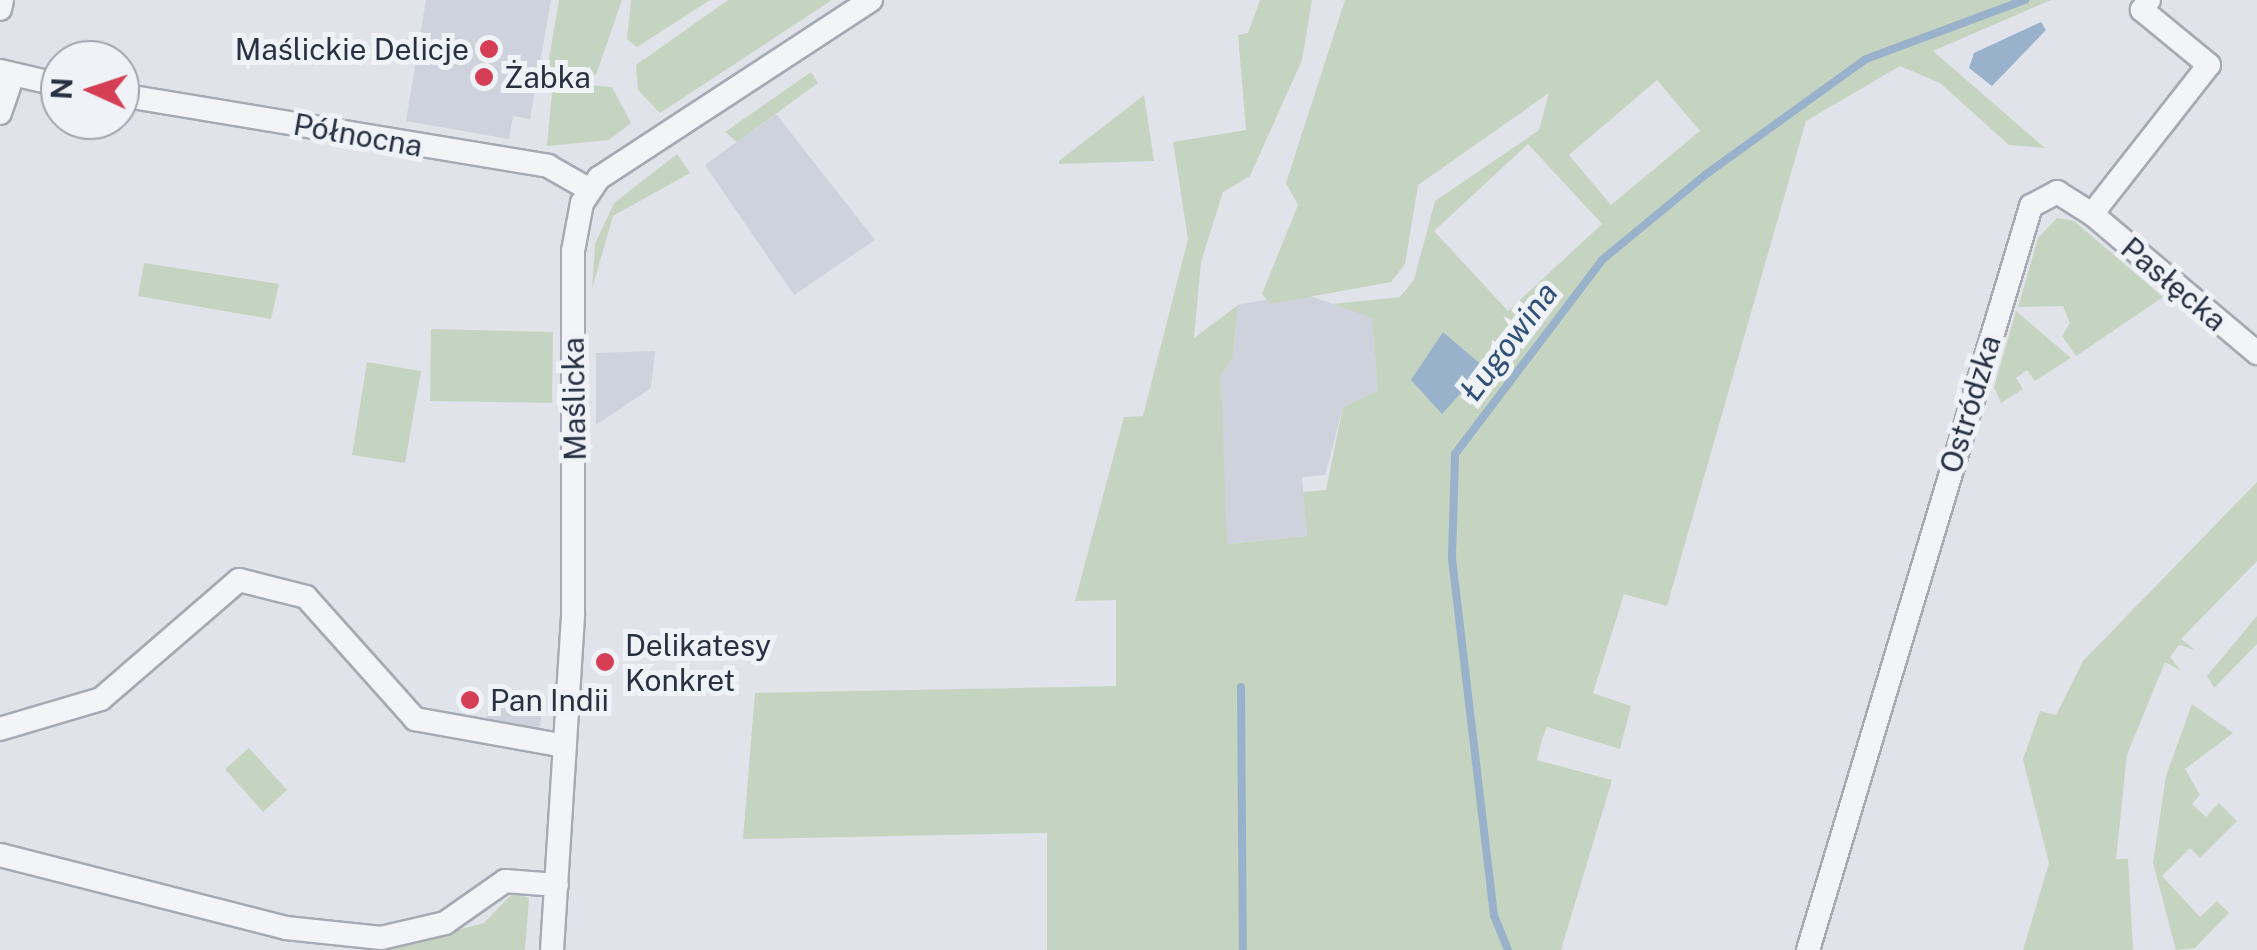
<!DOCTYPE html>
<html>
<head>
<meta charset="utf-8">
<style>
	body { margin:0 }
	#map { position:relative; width:2257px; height:950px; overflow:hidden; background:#e0e3e9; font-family:"Public Sans",sans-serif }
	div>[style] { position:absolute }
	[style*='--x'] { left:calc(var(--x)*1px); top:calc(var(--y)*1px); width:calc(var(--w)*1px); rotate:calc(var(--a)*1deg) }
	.built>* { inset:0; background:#cdd2dc }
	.green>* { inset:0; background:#c5d4c0 }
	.water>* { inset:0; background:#99b1cb }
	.stream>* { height:8px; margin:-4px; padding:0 4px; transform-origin:4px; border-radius:4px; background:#99b1cb }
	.roads { filter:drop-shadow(2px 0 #a5aab4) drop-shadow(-2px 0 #a5aab4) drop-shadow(0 2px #a5aab4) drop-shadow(0 -2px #a5aab4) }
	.minor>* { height:22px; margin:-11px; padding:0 11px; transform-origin:11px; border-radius:11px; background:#f3f4f7 }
	.dots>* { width:28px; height:28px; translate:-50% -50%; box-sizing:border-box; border:5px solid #eff2f7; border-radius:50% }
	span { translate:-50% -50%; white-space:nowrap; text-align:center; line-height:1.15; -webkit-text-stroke:10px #eff2f7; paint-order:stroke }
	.poi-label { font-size:30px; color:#273142 }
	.right { translate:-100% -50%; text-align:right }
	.left { translate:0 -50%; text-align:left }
	.street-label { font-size:30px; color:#273142 }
	.water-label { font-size:32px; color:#2f5078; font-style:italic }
	.north { position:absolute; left:40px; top:40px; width:100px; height:100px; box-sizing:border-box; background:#eff2f7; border:2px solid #9fa5af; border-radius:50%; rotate:273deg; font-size:28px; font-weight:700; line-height:40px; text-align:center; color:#273142 }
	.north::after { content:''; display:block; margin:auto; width:35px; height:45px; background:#d53e55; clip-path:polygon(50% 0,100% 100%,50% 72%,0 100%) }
</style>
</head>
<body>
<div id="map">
	<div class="built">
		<div style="clip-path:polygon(426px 0,551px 0,530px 119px,513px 116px,509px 139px,406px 121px)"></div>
		<div style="clip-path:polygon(776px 114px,875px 240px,794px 295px,705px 165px)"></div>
		<div style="clip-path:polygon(1301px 293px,1372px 317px,1378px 390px,1343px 407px,1325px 475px,1302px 477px,1307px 536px,1226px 544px,1221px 375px,1233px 357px,1238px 305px)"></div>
		<div style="clip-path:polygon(655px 351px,651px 388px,596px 425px,596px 353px)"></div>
		<div style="clip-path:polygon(489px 703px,542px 709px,539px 734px,486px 723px)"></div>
	</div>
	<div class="green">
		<div style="clip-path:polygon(559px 0,622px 0,596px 75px,547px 71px)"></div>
		<div style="clip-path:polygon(631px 0,710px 0,637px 47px,627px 39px)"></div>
		<div style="clip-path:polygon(728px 0,832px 0,660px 113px,638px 90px,636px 65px)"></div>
		<div style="clip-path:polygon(evenodd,1260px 0,1312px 0,1302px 60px,1250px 176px,1223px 192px,1201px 262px,1194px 338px,1238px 305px,1233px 357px,1221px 375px,1227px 544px,1307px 536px,1303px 492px,1326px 490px,1343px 407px,1378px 390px,1372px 318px,1333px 304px,1400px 297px,1414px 280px,1435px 201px,1539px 130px,1549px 93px,1418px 185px,1405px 264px,1391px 282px,1270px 304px,1262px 294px,1298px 205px,1286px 183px,1345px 0,2051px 0,1933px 51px,2045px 148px,2009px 145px,1940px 83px,1900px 66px,1806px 121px,1667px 606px,1624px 594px,1593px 693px,1631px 706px,1620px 749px,1547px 727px,1542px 739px,1537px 760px,1612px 780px,1561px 950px,1047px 950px,1047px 833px,743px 839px,755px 693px,1116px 686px,1116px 600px,1075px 601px,1124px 417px,1143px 416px,1188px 239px,1173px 142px,1246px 130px,1238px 35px,1248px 33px,1260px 0,1657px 80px,1700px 131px,1611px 205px,1569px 155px,1657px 80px,1260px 0,1528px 144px,1602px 224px,1508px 311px,1434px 231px,1528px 144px)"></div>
		<div style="clip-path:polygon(811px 72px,818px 83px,737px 142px,725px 132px)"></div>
		<div style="clip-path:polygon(564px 83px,612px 87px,631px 123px,609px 140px,547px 146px,552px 92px)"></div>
		<div style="clip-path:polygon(1144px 95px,1154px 161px,1059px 164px,1059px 161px)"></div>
		<div style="clip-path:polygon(677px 154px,690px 173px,613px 216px,592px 289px,595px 244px,614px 203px)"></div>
		<div style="clip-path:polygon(2057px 218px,2074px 221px,2163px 297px,2076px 356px,2062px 336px,2070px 323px,2063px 306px,2018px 307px,2038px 238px)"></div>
		<div style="clip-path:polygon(144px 263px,279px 284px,271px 319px,138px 296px)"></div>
		<div style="clip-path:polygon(2016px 311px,2071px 358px,2035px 381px,2027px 370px,2016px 378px,2023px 389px,2001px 403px,1994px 387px)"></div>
		<div style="clip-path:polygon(431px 329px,553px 332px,552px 403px,430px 401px)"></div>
		<div style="clip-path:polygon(367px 362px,421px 371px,405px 463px,352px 455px)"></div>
		<div style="clip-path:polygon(2257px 482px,2257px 561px,2181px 639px,2195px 650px,2179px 645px,2170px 657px,2181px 671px,2165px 662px,2127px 755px,2116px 859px,2128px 859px,2133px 950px,2023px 950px,2049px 863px,2023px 759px,2040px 711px,2056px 715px,2083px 661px)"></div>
		<div style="clip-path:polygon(2257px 616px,2257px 644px,2214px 688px,2207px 676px)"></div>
		<div style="clip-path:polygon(2192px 704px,2233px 733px,2185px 769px,2200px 795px,2192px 804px,2206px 817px,2219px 803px,2237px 821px,2200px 858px,2190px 848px,2162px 876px,2200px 917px,2217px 901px,2229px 913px,2195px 948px,2176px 950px,2153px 863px,2166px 776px)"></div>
		<div style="clip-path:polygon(249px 748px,287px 790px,263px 812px,225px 769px)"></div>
		<div style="clip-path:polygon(513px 893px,529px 898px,525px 950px,381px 950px,484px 923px)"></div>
	</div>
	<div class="water">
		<div style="clip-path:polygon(2041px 22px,2046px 30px,1992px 86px,1969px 68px,1974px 53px)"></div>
		<div style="clip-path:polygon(1443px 332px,1484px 367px,1442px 414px,1411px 380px)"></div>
	</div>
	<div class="stream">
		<div style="--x:1241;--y:687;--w:263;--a:89.6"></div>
		<div style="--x:1508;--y:950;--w:37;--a:-112"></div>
		<div style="--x:1494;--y:916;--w:361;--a:-96.7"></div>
		<div style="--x:1452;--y:557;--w:103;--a:-88.3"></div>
		<div style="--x:1455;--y:454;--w:243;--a:-52.8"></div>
		<div style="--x:1602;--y:260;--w:134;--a:-39.5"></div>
		<div style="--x:1705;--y:175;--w:198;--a:-35.8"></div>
		<div style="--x:1866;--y:59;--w:170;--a:-20.4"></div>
	</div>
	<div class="roads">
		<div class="minor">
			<div style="--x:0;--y:9;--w:9;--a:-77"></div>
			<div style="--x:0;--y:71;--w:62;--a:13.1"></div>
			<div style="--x:120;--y:95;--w:434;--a:9.4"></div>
			<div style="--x:548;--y:166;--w:48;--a:29.7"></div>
			<div style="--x:0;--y:113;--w:40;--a:-71.1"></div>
			<div style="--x:2092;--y:214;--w:216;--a:40.1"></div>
			<div style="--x:0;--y:729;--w:105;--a:-16.5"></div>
			<div style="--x:101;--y:699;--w:182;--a:-40.8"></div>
			<div style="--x:239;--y:580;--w:69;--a:14.2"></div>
			<div style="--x:306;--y:597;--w:164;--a:48.2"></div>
			<div style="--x:415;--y:719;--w:152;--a:10.2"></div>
			<div style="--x:0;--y:855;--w:295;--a:14.3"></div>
			<div style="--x:286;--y:928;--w:96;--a:6"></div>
			<div style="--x:381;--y:938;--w:66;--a:-13.2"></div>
			<div style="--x:445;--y:923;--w:73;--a:-35"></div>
			<div style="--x:505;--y:881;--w:52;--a:4.4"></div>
			<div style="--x:552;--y:950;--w:337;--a:-86.4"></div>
			<div style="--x:573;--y:614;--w:363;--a:-90"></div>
			<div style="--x:573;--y:251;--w:49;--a:-79.4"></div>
			<div style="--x:582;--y:203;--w:30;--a:-56"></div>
			<div style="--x:599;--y:178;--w:325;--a:-33.2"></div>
			<div style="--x:1808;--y:950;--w:777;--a:-73.31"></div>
			<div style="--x:2031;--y:206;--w:30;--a:-28"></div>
			<div style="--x:2057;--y:192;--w:41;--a:32.2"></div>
			<div style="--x:2092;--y:214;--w:189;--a:-51.9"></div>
			<div style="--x:2209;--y:65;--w:87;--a:-140.6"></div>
			<div style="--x:2142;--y:10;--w:12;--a:-55"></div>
		</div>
	</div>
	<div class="dots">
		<div style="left:489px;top:49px;background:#d53e55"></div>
		<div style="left:484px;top:77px;background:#d53e55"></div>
		<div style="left:605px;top:662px;background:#d53e55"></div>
		<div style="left:470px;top:700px;background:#d53e55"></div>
	</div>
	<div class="poi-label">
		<span class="right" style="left:469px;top:49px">Maślickie Delicje</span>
		<span class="left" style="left:504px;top:77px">Żabka</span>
		<span class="left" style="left:625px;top:662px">Delikatesy<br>Konkret</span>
		<span class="left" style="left:490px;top:700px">Pan Indii</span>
	</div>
	<div class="street-label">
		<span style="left:358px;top:135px;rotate:10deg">Północna</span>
		<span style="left:2174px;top:284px;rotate:40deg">Pasłęcka</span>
		<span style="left:574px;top:399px;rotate:-91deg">Maślicka</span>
		<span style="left:1970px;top:404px;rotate:-73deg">Ostródzka</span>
	</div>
	<div class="water-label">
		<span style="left:1509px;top:342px;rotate:-53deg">Ługowina</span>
	</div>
	<div class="north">N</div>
</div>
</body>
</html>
